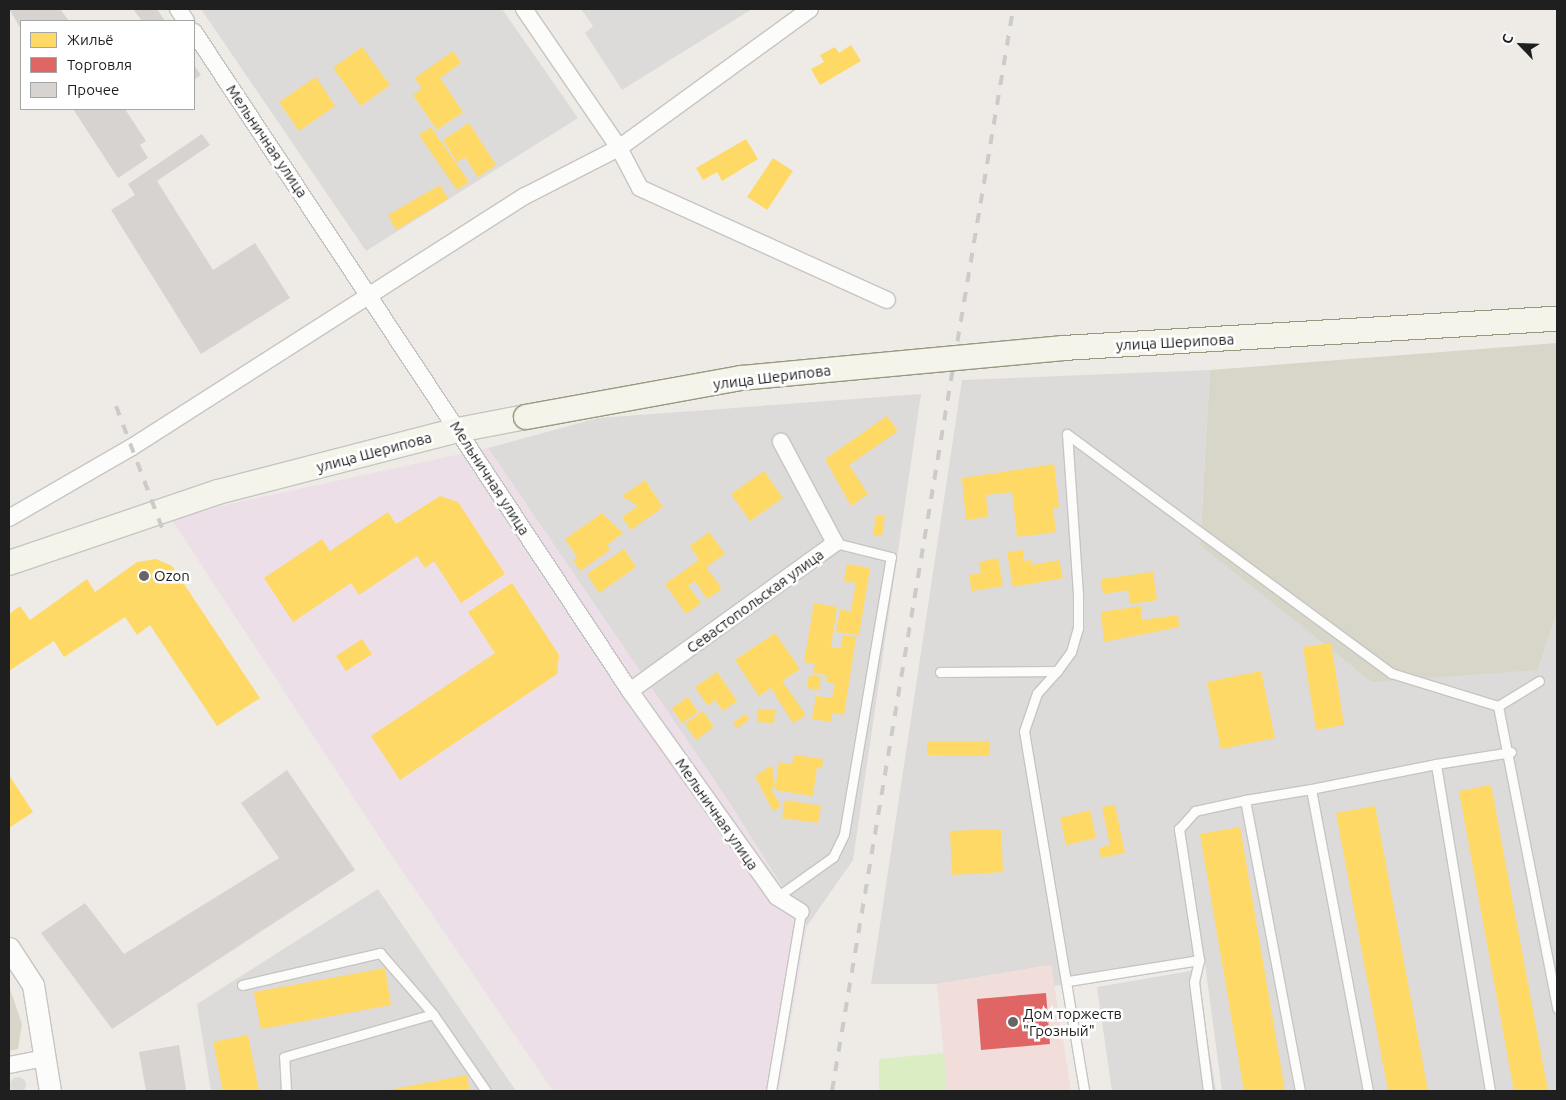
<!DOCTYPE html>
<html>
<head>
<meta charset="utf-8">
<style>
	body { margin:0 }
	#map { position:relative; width:1566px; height:1100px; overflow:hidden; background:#eeebe7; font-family:Ubuntu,sans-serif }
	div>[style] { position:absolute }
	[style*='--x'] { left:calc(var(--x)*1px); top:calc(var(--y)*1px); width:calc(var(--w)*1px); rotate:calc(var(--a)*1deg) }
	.residential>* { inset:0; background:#dddbd9 }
	.round { border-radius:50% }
	.commercial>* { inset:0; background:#f1dedb }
	.industrial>* { inset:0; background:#ecdfe7 }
	.construction>* { inset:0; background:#d8d6c8 }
	.grass>* { inset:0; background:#dbedc3 }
	.parking>* { inset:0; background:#dcdbd9 }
	.homes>* { inset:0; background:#ffd966 }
	.shops>* { inset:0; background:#e06666 }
	.building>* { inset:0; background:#d6d3d0 }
	.roads { filter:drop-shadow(1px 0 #c6c5c3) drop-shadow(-1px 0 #c6c5c3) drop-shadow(0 1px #c6c5c3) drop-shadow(0 -1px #c6c5c3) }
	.service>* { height:9px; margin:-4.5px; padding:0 4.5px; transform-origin:4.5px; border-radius:4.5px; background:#fcfcfb }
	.minor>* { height:16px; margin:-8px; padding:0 8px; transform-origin:8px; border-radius:8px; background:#fcfcfb }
	.tertiary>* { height:21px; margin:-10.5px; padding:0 10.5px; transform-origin:10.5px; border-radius:10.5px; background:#fcfcfb }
	.secondary>* { height:24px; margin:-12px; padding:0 12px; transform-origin:12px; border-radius:12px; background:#f4f4ea }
	.rail>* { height:4px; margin-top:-2px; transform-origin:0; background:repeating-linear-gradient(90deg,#cbcbca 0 10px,transparent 0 20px) }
	.bridges { filter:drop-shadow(1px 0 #97987e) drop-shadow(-1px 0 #97987e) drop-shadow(0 1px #97987e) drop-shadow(0 -1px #97987e) }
	.secondary-bridge>* { height:24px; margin:-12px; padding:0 12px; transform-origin:12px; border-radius:12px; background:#f4f4ea }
	.dots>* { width:14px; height:14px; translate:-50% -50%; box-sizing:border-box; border:2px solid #fff; border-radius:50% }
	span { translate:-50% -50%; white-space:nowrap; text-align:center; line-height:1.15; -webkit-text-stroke:5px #fff; paint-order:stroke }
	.street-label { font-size:15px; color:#1f1f1f }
	.poi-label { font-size:15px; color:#1f1f1f }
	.left { translate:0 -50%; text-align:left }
	.frame { position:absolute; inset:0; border:10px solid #1f1f1f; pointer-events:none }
	.legend { position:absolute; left:20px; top:20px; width:175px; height:90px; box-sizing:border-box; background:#fff; border:1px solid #a5a5a5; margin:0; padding:6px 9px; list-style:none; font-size:15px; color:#1f1f1f }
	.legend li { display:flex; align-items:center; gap:10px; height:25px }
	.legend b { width:25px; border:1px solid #a5a5a5 }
	.north { position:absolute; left:1496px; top:20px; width:50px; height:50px; -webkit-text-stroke:4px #fff; paint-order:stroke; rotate:294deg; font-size:14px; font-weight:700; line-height:20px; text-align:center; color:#1f1f1f }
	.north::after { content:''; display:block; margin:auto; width:18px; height:22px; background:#1f1f1f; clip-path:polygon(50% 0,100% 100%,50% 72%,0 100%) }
</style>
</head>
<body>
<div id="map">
	<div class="residential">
		<div style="clip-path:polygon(201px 9px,502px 9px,578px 118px,366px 251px)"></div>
		<div style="clip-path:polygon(581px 9px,752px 9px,622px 90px,585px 33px,593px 26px)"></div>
		<div style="clip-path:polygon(1210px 370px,1200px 545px,1538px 670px,1557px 611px,1557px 1091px,1222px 1091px,1205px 964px,1054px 986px,1051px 965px,937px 984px,871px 984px,962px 380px)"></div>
		<div style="clip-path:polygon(921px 394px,853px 860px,807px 926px,727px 799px,488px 448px,598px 418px)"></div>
		<div style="clip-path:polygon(378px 889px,516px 1091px,211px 1091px,197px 1004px)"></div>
		<div class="round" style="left:10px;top:1077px;width:16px;height:16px"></div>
	</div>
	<div class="commercial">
		<div style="clip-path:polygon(1051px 965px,1071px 1091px,947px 1091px,937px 984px)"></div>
	</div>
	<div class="industrial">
		<div style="clip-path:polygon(488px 448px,727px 799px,807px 926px,779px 1091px,553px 1091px,386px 847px,170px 517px)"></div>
	</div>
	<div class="construction">
		<div style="clip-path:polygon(1557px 343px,1557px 611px,1538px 670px,1372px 682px,1200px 545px,1210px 370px)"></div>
		<div style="clip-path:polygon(9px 986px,22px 1024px,18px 1049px,9px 1051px)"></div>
	</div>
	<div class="grass">
		<div style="clip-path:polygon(944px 1053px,947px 1091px,879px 1091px,879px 1059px)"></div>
	</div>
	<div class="parking">
		<div style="clip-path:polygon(1196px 970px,1216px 1091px,1112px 1091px,1097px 987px)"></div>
	</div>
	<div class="homes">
		<div style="clip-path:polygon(851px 45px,861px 61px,820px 85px,811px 69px,824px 62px,820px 55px,835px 47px,839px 53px)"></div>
		<div style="clip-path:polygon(362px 47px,390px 85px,361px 106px,333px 68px)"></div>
		<div style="clip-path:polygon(453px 51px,461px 63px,440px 78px,463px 112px,437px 130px,413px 95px,422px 89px,415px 78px)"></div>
		<div style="clip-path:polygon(316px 77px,335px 106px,299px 131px,279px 102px)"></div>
		<div style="clip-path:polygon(469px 123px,496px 165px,478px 177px,465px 157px,457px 162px,443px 140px)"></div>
		<div style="clip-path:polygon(431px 127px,469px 182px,457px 190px,419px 135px)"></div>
		<div style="clip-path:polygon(746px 139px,758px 159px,722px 181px,717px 172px,703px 180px,696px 168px)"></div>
		<div style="clip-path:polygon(773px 158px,793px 171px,767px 210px,747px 197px)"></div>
		<div style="clip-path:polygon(440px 185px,448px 199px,396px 230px,388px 215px)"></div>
		<div style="clip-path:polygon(887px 416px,898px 431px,849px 465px,868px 494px,851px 506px,825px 459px)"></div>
		<div style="clip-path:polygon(1054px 464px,1059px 507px,1053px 508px,1056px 532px,1017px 537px,1012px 492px,986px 495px,988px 517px,966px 520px,962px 478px)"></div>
		<div style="clip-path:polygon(764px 471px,783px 498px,750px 521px,731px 494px)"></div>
		<div style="clip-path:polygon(645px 480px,663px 507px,631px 530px,622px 517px,638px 506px,622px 496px)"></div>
		<div style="clip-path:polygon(440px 496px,458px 502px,505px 574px,461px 603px,434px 561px,425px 568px,417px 556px,359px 595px,351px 583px,293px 622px,264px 578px,322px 539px,330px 551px,388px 512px,396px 524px)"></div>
		<div style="clip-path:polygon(602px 513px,623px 533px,607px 545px,610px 550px,580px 571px,573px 560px,577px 557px,565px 539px)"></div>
		<div style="clip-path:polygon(876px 515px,885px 516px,882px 536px,873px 535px)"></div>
		<div style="clip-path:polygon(709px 532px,725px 554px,706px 567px,722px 589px,707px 599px,695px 581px,688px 586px,701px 603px,686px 614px,665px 584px,699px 560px,690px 546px)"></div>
		<div style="clip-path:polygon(624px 549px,636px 567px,599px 593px,587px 574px)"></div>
		<div style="clip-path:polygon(1023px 550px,1024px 561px,1031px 560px,1032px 565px,1059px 560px,1063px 578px,1013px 587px,1007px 552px)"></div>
		<div style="clip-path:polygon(998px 558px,1003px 586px,972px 591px,969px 575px,981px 573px,979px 562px)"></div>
		<div style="clip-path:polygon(156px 559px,172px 566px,260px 698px,217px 726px,150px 625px,137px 635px,125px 617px,64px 657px,54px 641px,9px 671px,9px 614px,20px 606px,30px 620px,87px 579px,95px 592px,137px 562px)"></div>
		<div style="clip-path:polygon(847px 564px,870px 568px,859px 635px,836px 632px,840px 610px,851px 611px,856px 583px,844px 581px)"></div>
		<div style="clip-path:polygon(1153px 572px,1157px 600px,1130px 604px,1128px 590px,1103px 594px,1101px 579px)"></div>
		<div style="clip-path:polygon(512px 583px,559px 655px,557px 674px,400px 780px,371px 736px,495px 653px,468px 612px)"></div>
		<div style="clip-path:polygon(814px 603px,837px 607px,831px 647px,841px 648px,843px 635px,856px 637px,844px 715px,832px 713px,831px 722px,812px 719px,816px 696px,832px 698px,835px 683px,826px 682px,827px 675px,813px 673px,815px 664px,804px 662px)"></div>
		<div style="clip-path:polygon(1141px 606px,1142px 620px,1178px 615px,1179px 627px,1104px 642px,1101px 612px)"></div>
		<div style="clip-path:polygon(775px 633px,800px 669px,782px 681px,806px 715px,793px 723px,771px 688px,759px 696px,735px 660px)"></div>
		<div style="clip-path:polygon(362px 639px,372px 654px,346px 671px,336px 656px)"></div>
		<div style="clip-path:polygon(1331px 643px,1344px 725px,1316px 730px,1303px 647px)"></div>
		<div style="clip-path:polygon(1261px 671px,1275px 738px,1221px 749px,1207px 682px)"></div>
		<div style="clip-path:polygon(717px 672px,737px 701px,723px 711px,715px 700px,708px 706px,695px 687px)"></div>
		<div style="clip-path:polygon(809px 675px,821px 677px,819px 690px,807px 688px)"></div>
		<div style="clip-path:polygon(688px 697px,698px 712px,682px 723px,672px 708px)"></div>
		<div style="clip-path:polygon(758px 709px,775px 710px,774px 723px,757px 722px)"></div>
		<div style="clip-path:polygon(703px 711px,714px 727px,696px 740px,685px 724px)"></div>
		<div style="clip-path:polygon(745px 714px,749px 719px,738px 728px,733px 723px)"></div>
		<div style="clip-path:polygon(927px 741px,990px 741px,990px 756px,927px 755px)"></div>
		<div style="clip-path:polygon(794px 755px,823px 759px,822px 768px,817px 767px,813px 796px,775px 790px,779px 762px,792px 764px)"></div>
		<div style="clip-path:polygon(772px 765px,775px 786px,771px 789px,781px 806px,773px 811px,755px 776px)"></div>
		<div style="clip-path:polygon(9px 775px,33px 812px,9px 828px)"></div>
		<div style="clip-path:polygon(1491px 785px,1548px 1091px,1514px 1091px,1459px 791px)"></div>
		<div style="clip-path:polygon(785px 800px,821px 806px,818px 823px,782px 818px)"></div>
		<div style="clip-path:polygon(1115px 805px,1125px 853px,1101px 858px,1099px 848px,1110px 845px,1102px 807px)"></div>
		<div style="clip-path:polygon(1375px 806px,1428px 1091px,1388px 1091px,1336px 813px)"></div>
		<div style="clip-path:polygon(1090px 810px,1096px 838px,1066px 845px,1060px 818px)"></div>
		<div style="clip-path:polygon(1240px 827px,1285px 1091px,1244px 1091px,1200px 834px)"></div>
		<div style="clip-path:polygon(1001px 829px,1003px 872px,952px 875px,950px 831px)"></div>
		<div style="clip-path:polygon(385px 968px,391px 1005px,261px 1029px,254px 992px)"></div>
		<div style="clip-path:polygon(248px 1035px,259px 1091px,223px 1091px,213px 1042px)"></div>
		<div style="clip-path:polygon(467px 1075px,470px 1091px,388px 1091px,388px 1090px)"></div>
	</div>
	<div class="shops">
		<div style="clip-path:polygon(1046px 993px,1050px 1044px,981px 1050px,977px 999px)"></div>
	</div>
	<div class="building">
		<div style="clip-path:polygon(9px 9px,60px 9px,69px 21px,21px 21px,21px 29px)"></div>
		<div style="clip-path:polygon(133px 9px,157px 9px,165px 21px,142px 21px)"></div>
		<div style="clip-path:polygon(194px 65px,201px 75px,194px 80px)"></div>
		<div style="clip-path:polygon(73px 109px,125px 109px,146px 141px,140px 145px,148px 158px,118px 178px)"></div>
		<div style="clip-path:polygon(202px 134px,210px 145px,157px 181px,213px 270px,255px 243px,290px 298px,201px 354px,111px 210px,135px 195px,128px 184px)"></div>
		<div style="clip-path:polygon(287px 770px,355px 870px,112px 1029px,41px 933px,85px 903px,124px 954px,279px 858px,241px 803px)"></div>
		<div style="clip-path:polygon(179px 1045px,186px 1090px,146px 1091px,139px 1052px)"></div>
	</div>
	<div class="roads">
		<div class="service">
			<div style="--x:1067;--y:434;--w:403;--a:36.4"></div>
			<div style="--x:1391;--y:673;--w:112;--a:17.1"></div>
			<div style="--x:1498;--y:706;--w:48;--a:-31.4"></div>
			<div style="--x:1057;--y:671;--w:30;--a:132"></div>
			<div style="--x:1037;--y:693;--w:40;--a:108.9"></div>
			<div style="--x:1024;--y:731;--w:365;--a:80.5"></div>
			<div style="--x:940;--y:672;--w:117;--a:-0.5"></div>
			<div style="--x:1057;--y:671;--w:24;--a:-54"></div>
			<div style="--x:1071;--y:652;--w:25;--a:-74"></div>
			<div style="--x:1078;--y:628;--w:34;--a:-90"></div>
			<div style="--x:1078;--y:594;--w:160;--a:-93.9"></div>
			<div style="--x:1498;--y:706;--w:308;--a:78.9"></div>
			<div style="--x:777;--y:897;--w:69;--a:-35.5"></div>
			<div style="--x:833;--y:857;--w:25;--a:-64"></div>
			<div style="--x:844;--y:834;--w:281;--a:-80.4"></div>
			<div style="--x:891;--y:557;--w:58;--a:-166"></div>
			<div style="--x:1068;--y:981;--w:133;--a:-9.1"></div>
			<div style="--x:242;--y:985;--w:142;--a:-13.1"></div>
			<div style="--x:380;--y:953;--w:81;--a:49"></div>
			<div style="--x:286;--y:1091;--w:34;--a:-93"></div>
			<div style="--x:284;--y:1057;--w:155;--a:-16.1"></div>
			<div style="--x:433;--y:1014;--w:93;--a:55.5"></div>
			<div style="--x:771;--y:1091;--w:181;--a:-80.5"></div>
			<div style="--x:1208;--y:1091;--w:110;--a:-97.3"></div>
			<div style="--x:1194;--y:982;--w:23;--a:-77"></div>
			<div style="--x:1199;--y:960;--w:133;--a:-98.7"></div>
			<div style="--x:1179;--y:829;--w:24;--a:-48"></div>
			<div style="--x:1195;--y:811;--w:51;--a:-12.4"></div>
			<div style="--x:1300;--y:1091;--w:296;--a:-100.7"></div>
			<div style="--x:1245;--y:800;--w:67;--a:-9.5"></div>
			<div style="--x:1368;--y:1091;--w:307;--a:-100.7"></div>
			<div style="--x:1311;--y:789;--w:127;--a:-11.3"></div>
			<div style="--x:1490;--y:1091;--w:331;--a:-99.4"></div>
			<div style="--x:1436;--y:764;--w:76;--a:-9.1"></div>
		</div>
		<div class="minor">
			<div style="--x:178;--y:9;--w:14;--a:56"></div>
			<div style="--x:524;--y:9;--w:168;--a:55.6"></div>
			<div style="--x:619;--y:148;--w:236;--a:-36"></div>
			<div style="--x:194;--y:32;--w:790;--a:56.51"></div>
			<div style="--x:630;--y:691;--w:253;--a:54.5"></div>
			<div style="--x:777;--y:897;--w:28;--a:32"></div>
			<div style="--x:9;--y:518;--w:142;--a:-30"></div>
			<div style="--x:132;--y:447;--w:466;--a:-32.6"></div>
			<div style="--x:525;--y:196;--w:106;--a:-27.1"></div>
			<div style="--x:619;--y:148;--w:45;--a:62.3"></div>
			<div style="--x:640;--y:188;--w:271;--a:24.4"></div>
			<div style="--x:630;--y:691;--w:253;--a:-35.8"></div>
			<div style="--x:835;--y:543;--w:115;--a:-118.1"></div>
			<div style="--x:9;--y:1065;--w:38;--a:-11"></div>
		</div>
		<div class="tertiary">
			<div style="--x:9;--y:948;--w:44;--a:57"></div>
			<div style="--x:33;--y:985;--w:107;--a:80.9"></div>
		</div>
		<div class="secondary">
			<div style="--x:9;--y:563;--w:221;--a:-18.8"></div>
			<div style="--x:218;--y:492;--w:248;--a:-14.5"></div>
			<div style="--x:458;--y:430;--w:69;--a:-10.8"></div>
		</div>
	</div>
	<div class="rail">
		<div style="--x:116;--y:406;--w:136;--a:69.3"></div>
		<div style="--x:832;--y:1091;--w:1097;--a:-80.5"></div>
	</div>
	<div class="bridges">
		<div class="secondary-bridge">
			<div style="--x:526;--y:417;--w:219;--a:-10.3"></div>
			<div style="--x:741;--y:378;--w:323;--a:-5.3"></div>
			<div style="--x:1063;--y:348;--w:495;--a:-3.4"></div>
		</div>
	</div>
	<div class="dots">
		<div style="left:144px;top:576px;background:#676665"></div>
		<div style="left:1013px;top:1022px;background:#676665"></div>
	</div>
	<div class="street-label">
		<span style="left:267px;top:141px;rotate:56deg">Мельничная улица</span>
		<span style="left:1175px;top:342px;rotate:-3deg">улица Шерипова</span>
		<span style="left:772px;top:377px;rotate:-7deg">улица Шерипова</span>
		<span style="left:374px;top:452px;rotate:-15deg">улица Шерипова</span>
		<span style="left:490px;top:478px;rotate:57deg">Мельничная улица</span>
		<span style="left:755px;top:601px;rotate:-36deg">Севастопольская улица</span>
		<span style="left:717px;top:814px;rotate:55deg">Мельничная улица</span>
	</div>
	<div class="poi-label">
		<span class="left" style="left:154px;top:576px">Ozon</span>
		<span class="left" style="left:1023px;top:1022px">Дом торжеств<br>"Грозный"</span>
	</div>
	<div class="frame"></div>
	<ul class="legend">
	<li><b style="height:14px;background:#ffd966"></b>Жильё</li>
	<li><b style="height:14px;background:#e06666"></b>Торговля</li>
	<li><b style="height:14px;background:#d6d3d0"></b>Прочее</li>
	</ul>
	<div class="north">С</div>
</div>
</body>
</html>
